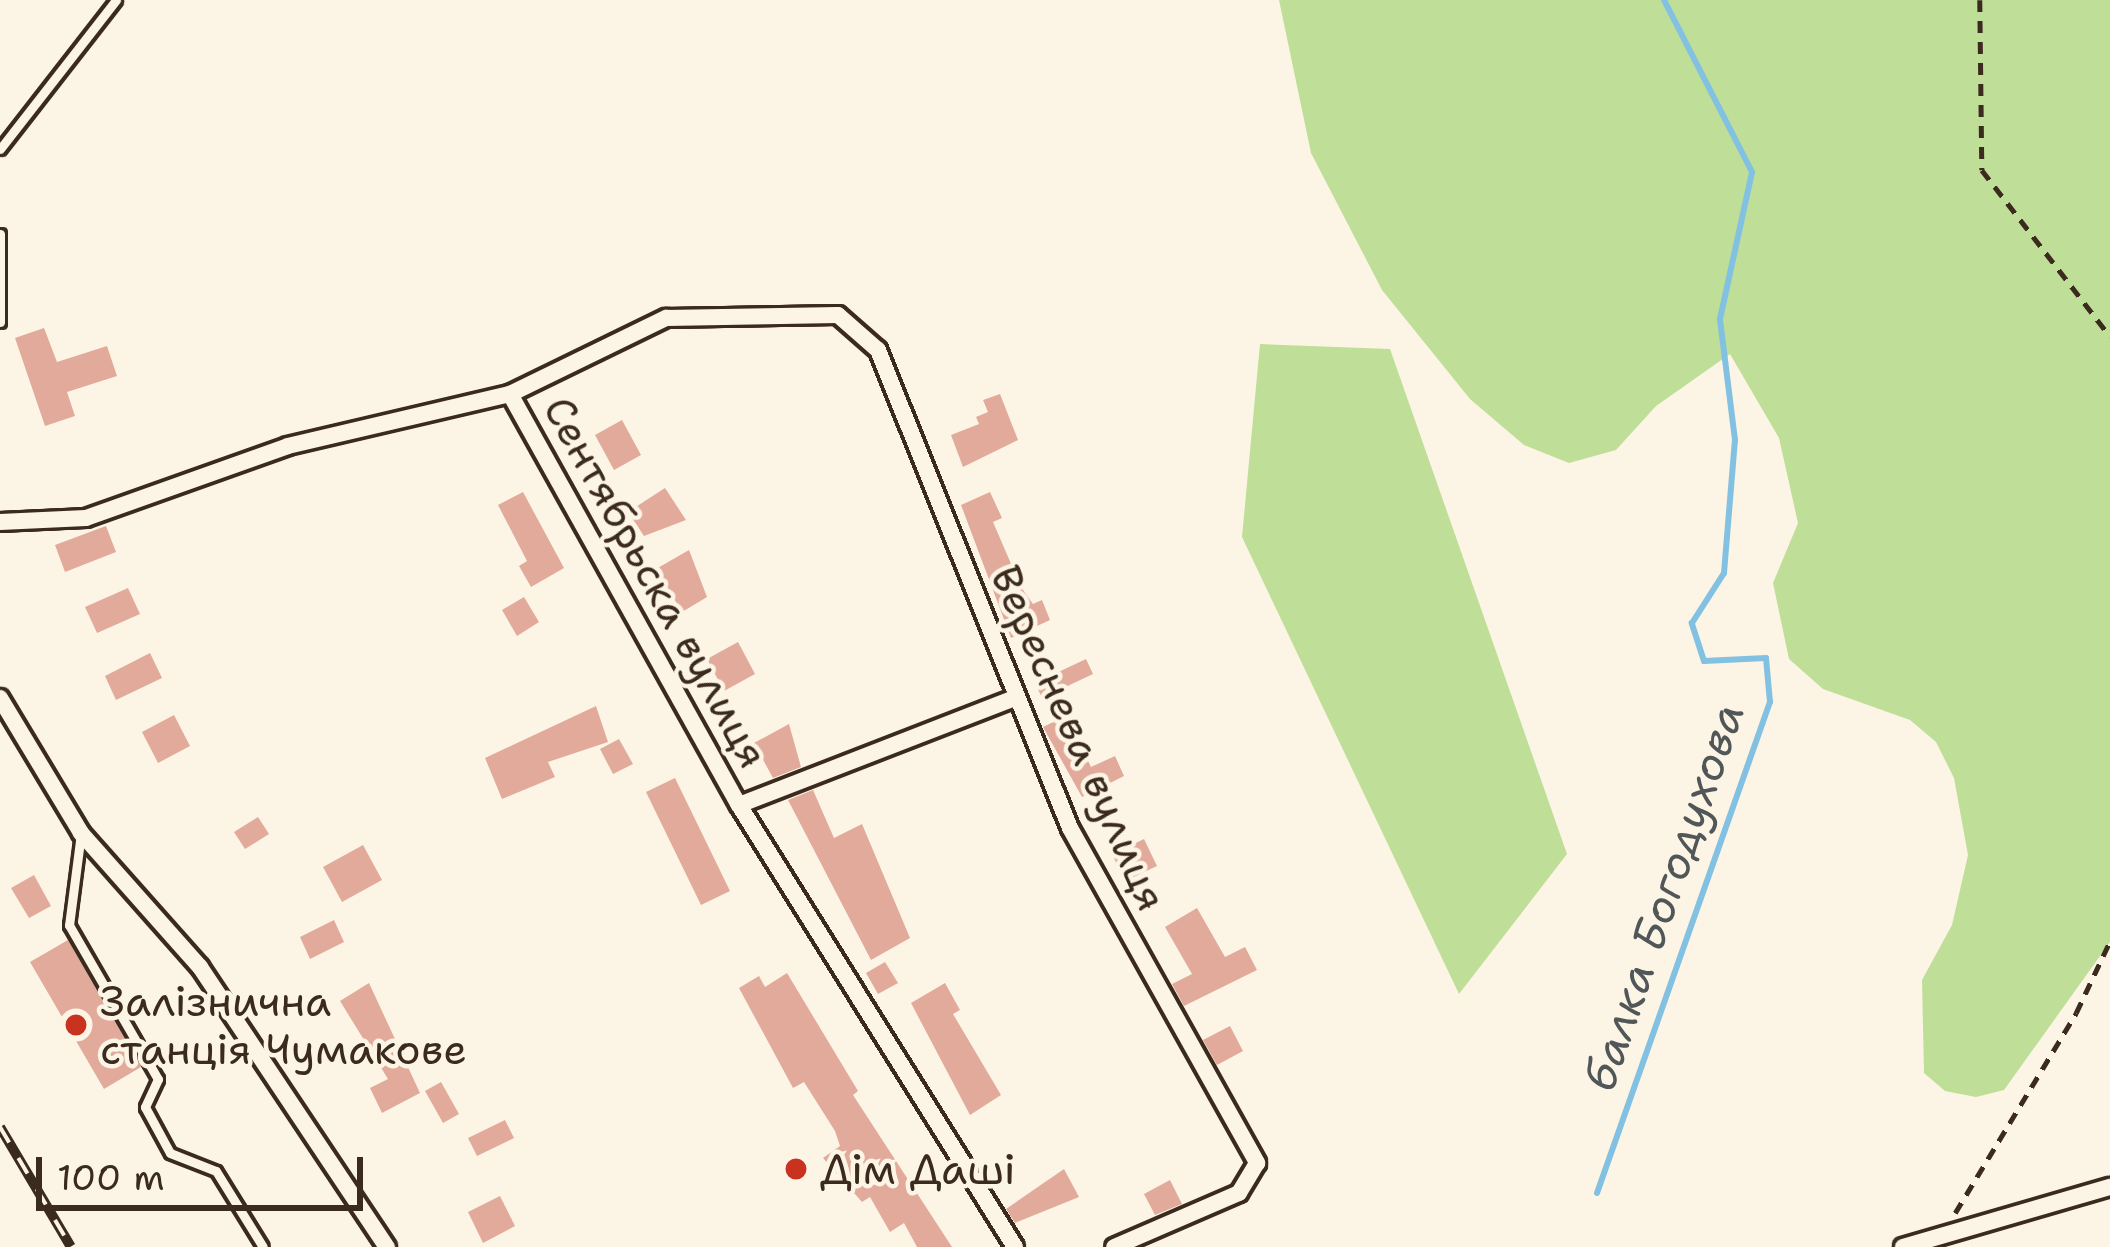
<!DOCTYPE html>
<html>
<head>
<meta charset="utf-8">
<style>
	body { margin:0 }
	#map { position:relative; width:2110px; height:1247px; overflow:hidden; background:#fcf5e5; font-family:"Shantell Sans",sans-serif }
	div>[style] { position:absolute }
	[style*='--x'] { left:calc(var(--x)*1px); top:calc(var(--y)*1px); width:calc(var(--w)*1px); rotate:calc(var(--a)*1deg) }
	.green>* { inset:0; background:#bfde97 }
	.stream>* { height:6px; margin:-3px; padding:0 3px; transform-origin:3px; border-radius:3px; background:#83c1e3 }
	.building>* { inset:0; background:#e2aa9b }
	.path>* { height:4.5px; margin-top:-2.25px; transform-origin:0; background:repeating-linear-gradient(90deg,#3b2a1e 0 12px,transparent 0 21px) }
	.roads { filter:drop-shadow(3px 0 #3b2a1e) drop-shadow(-3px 0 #3b2a1e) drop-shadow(0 3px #3b2a1e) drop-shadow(0 -3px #3b2a1e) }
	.service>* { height:9px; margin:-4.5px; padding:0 4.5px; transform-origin:4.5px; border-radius:4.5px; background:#fcf5e5 }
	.minor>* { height:16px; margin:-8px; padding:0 8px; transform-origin:8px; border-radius:8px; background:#fcf5e5 }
	.rail>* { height:10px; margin-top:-5px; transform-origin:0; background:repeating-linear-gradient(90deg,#fcf5e5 0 18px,#3b2a1e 0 36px); box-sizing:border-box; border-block:3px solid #3b2a1e }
	.dots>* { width:33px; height:33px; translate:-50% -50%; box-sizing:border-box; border:6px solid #fcf5e5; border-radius:50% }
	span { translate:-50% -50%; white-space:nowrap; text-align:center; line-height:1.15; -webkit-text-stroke:9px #fcf5e5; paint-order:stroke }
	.street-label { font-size:42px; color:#3b2a1e }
	.poi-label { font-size:42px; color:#3b2a1e }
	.left { translate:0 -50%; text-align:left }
	.water-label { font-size:45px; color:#515759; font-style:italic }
	.scale { position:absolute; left:36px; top:1157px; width:327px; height:54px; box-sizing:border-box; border:6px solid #3b2a1e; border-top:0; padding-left:15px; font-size:36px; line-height:42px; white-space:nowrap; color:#3b2a1e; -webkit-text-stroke:9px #fcf5e5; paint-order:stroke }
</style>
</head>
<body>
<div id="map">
	<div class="green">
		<div style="clip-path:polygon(1279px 0,2110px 0,2110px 942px,2004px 1090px,1976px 1097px,1945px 1091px,1924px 1073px,1922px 980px,1952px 925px,1968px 855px,1954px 778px,1936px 742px,1910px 720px,1823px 689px,1789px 659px,1773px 583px,1798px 523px,1779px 438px,1730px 354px,1656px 406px,1616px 450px,1569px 463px,1524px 445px,1470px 399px,1382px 290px,1311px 153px)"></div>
		<div style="clip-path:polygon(1260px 344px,1390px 349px,1567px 854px,1459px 994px,1242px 537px)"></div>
	</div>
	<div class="stream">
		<div style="--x:1597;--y:1193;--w:521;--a:-70.59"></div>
		<div style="--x:1770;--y:702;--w:44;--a:-95.2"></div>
		<div style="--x:1766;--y:658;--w:62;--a:177.2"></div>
		<div style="--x:1704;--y:661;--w:40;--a:-108"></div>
		<div style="--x:1692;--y:623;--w:59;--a:-57.4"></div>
		<div style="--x:1724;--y:573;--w:133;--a:-85.3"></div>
		<div style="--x:1735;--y:440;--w:122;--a:-97.1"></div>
		<div style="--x:1720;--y:319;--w:150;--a:-77.7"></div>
		<div style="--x:1752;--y:172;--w:193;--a:-117.1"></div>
	</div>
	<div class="building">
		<div style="clip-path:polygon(44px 328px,57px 362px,107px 346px,117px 376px,67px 392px,75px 416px,45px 426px,15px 338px)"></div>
		<div style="clip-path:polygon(1000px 394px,1018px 440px,963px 467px,951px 435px,979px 424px,976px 417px,988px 412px,983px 400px)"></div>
		<div style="clip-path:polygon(622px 420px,641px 455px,614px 470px,595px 435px)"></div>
		<div style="clip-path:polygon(665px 488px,686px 520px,644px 536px,628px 512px)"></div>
		<div style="clip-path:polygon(523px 492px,564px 568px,531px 587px,519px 566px,527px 561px,498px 505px)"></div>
		<div style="clip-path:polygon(990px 492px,1002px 518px,993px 522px,1021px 587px,1033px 604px,1042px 600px,1050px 620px,1011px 638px,961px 505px)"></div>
		<div style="clip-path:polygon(106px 526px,116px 552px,65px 572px,55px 545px)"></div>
		<div style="clip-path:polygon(689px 550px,707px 597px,682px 612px,656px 569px)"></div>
		<div style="clip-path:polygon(128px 588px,140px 614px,97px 633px,85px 607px)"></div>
		<div style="clip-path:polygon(524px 597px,539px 622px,517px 636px,502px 610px)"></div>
		<div style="clip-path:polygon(738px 642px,755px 674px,724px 691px,707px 659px)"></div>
		<div style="clip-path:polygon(150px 653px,162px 678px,116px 700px,105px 676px)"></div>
		<div style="clip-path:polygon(1086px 659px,1093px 674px,1042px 698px,1035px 683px)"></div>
		<div style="clip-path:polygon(596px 706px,608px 742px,548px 762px,555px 777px,502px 799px,485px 758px)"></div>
		<div style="clip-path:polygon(174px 715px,190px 746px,158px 763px,142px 732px)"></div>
		<div style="clip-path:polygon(1066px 716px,1091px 767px,1115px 756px,1124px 776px,1082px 797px,1043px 727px)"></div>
		<div style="clip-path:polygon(789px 724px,801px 767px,773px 778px,754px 743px)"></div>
		<div style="clip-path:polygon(619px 739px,633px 764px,613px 774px,600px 749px)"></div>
		<div style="clip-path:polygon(675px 778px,730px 891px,701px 905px,646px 792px)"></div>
		<div style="clip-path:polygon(813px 790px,834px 838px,862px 824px,910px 938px,871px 960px,788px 800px)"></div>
		<div style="clip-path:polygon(258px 817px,269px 834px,245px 849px,234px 832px)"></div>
		<div style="clip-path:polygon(1144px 839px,1157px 866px,1125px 881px,1112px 854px)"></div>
		<div style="clip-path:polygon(363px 845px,382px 880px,342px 902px,323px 867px)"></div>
		<div style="clip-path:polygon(34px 875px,51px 906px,29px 918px,11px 888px)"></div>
		<div style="clip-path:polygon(1197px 908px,1225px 957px,1245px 947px,1257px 970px,1184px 1006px,1172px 984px,1192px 974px,1165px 927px)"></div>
		<div style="clip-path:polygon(334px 920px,344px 942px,310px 959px,300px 937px)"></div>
		<div style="clip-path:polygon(68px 940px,141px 1067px,104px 1089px,30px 962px)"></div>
		<div style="clip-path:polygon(885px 962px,898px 983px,878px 994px,866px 973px)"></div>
		<div style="clip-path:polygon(787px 973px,858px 1091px,853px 1095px,952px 1247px,917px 1247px,904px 1223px,890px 1232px,870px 1197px,862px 1202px,823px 1158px,840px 1146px,835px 1131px,804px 1082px,793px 1088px,739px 988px,759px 976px,765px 987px)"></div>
		<div style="clip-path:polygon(369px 983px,420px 1093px,382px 1113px,370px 1088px,388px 1079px,340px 1001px)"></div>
		<div style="clip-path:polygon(945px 983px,960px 1010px,953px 1014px,1001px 1095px,970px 1115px,911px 1003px)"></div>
		<div style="clip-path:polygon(1230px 1026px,1243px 1051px,1217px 1065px,1203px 1040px)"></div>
		<div style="clip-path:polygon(441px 1082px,459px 1114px,443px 1123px,425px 1091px)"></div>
		<div style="clip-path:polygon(505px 1120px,514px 1138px,477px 1156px,468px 1138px)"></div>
		<div style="clip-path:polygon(1064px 1169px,1079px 1197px,1015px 1223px,1006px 1209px)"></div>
		<div style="clip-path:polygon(1170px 1180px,1182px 1204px,1155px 1215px,1144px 1194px)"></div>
		<div style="clip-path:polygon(500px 1196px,515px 1226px,483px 1243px,468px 1212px)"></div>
	</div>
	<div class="path">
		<div style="--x:1980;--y:0;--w:170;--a:89.3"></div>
		<div style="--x:1982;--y:170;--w:210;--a:52.4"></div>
		<div style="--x:1955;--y:1213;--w:234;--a:-58.8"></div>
		<div style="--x:2076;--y:1013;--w:80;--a:-64.7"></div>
	</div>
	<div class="roads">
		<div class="service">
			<div style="--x:0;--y:149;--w:189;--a:-52.1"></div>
			<div style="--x:0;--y:234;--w:88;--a:90"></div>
			<div style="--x:81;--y:833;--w:93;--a:97.4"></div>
			<div style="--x:69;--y:925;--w:178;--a:60"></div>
			<div style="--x:158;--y:1079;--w:31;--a:115"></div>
			<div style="--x:145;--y:1107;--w:52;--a:61.5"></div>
			<div style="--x:170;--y:1153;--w:49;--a:21.4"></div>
			<div style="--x:216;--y:1171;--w:89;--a:58.3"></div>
		</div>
		<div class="minor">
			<div style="--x:510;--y:394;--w:470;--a:60.9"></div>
			<div style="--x:739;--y:805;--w:521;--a:58.02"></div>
			<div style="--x:0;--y:522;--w:86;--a:-2.7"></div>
			<div style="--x:86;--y:518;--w:214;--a:-19.6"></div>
			<div style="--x:288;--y:446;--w:228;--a:-13.2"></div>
			<div style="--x:510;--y:394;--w:174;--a:-26"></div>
			<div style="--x:666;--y:318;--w:172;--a:-1"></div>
			<div style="--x:838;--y:315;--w:53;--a:41.2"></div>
			<div style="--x:878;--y:350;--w:515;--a:68.12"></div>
			<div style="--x:1070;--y:828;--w:384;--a:60.8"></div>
			<div style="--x:1257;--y:1163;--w:35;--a:121"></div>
			<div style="--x:1239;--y:1193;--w:136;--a:156.6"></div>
			<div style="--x:0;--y:698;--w:157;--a:59"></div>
			<div style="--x:81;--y:833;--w:179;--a:48.4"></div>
			<div style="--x:200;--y:967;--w:337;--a:56.3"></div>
			<div style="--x:739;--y:805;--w:296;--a:-21.2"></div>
			<div style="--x:1903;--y:1247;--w:216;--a:-16.2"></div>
		</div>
	</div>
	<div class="rail">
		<div style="--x:0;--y:1127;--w:139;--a:59.4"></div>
	</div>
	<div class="dots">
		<div style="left:76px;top:1025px;background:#c8321e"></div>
		<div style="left:796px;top:1169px;background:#c8321e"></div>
	</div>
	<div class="street-label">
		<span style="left:656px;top:582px;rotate:61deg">Сентябрьска вулиця</span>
		<span style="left:1079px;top:738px;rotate:66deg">Вереснева вулиця</span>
	</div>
	<div class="poi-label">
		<span class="left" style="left:100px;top:1025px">Залізнична<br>станція Чумакове</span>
		<span class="left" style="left:820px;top:1169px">Дім Даші</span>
	</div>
	<div class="water-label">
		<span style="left:1664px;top:897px;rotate:-71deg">балка Богодухова</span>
	</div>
	<div class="scale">100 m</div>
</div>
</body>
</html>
